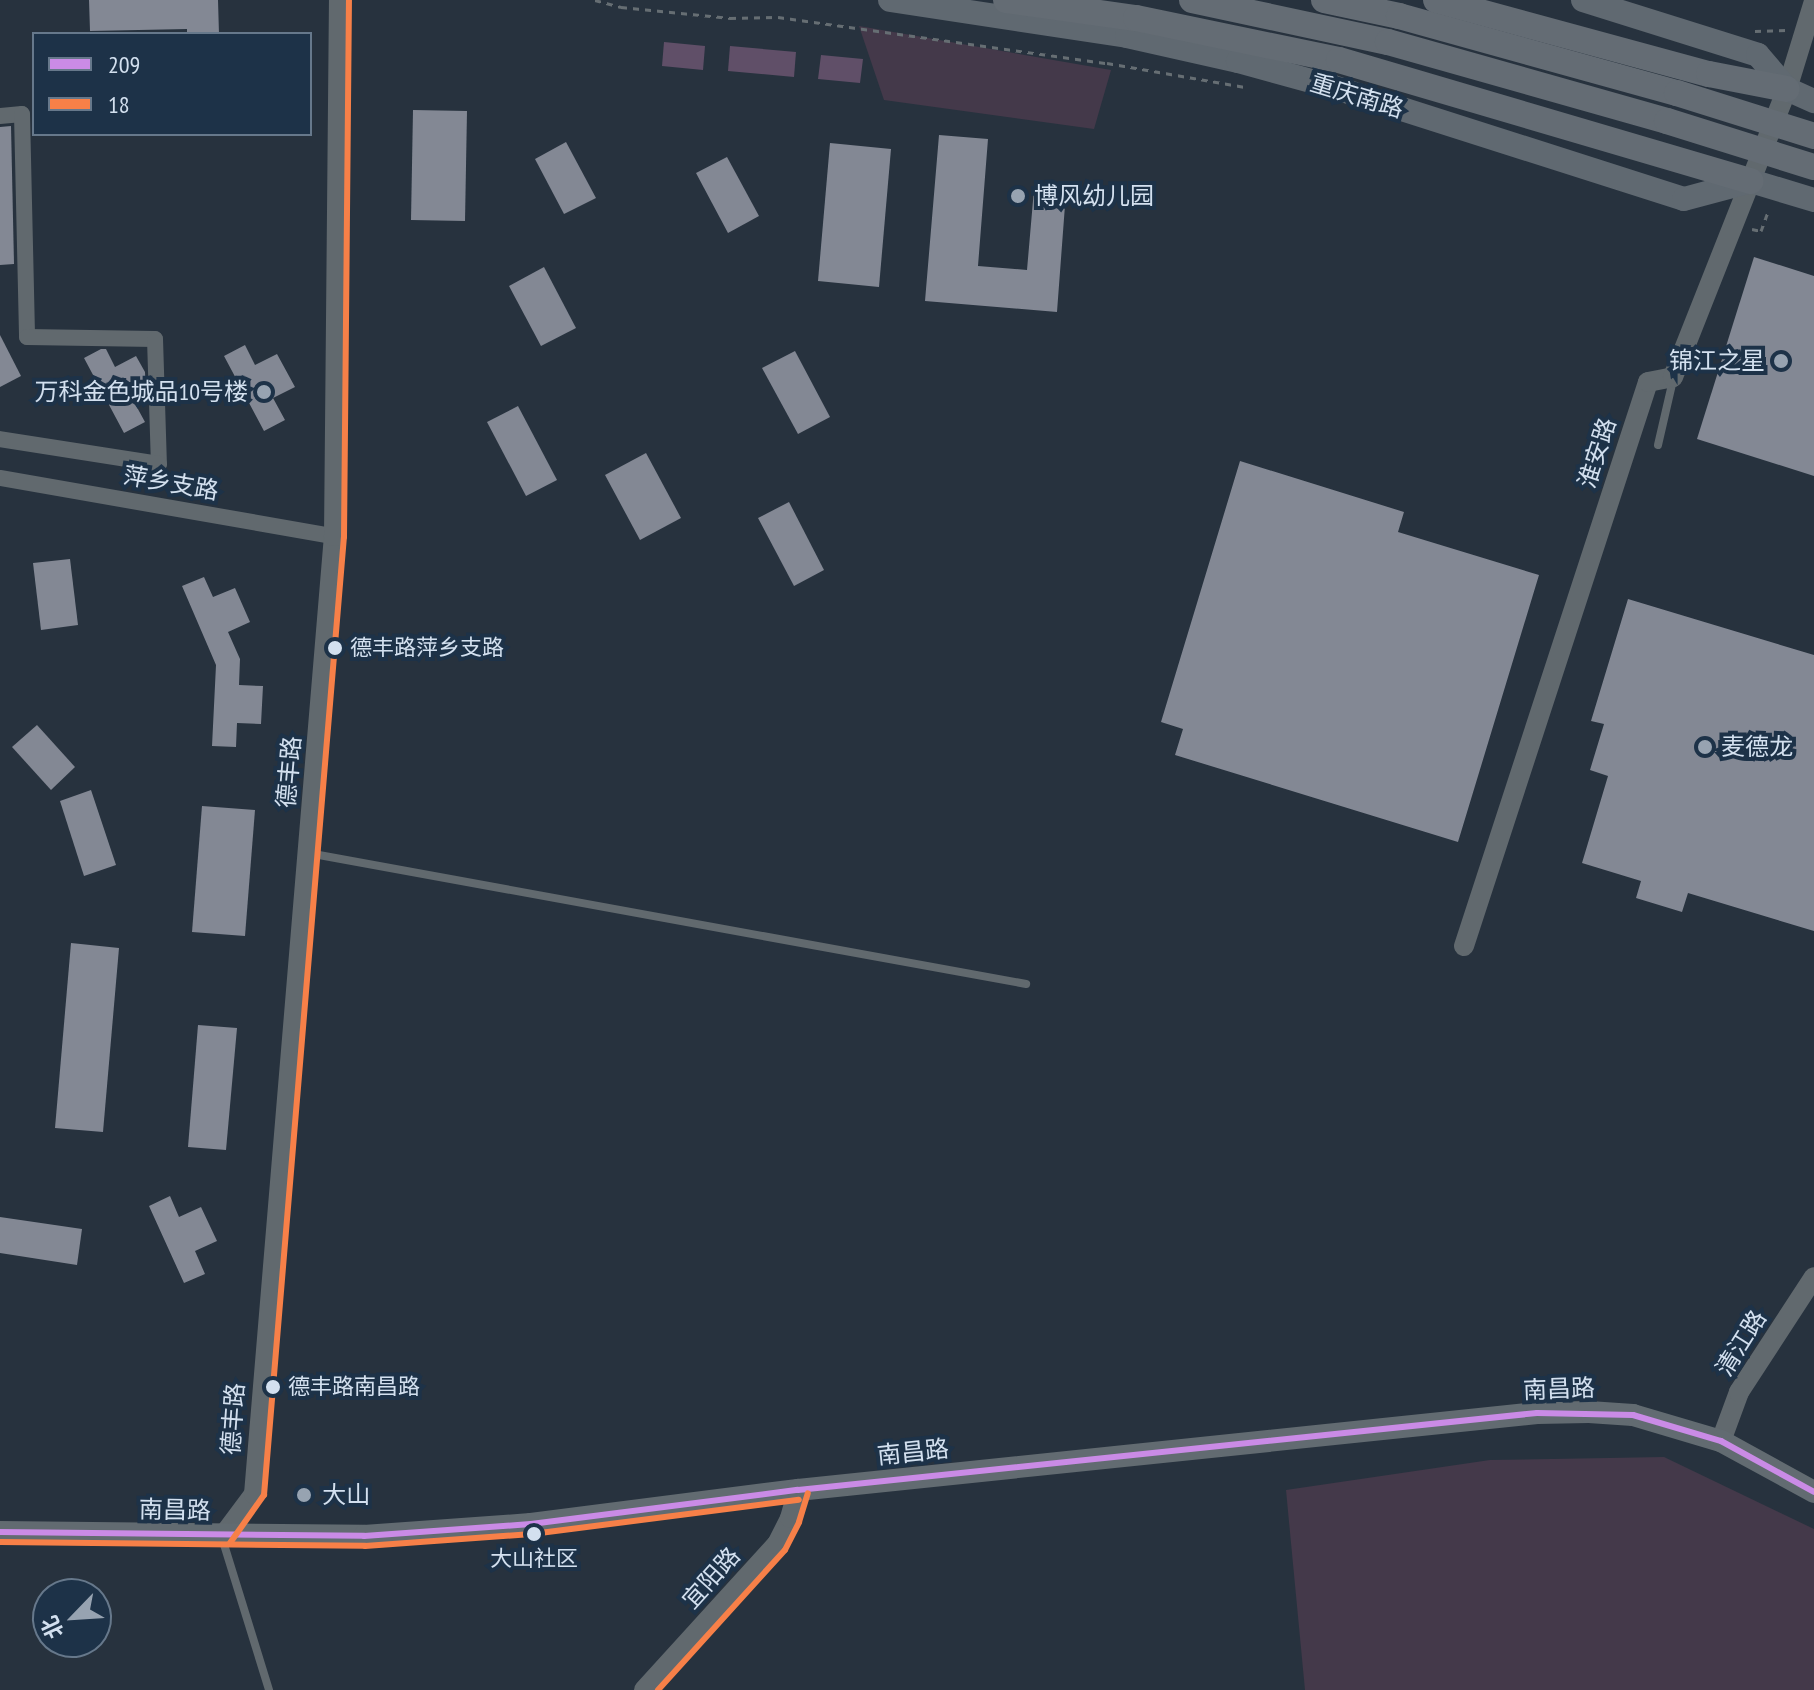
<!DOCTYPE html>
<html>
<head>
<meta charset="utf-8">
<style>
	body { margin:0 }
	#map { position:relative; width:1814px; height:1690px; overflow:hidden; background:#27323e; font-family:"PT Sans Narrow","Noto Sans SC",sans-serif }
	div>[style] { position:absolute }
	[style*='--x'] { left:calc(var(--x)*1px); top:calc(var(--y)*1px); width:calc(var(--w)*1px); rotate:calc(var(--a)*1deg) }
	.green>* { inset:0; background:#44394a }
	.forest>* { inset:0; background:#604f68 }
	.building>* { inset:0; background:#838894 }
	.path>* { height:3px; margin-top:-1.5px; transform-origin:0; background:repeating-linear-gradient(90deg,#666e73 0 6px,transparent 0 12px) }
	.service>* { height:8px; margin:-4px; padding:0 4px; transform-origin:4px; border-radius:4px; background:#61696e }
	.minor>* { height:16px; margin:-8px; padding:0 8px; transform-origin:8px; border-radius:8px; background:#61696e }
	.tertiary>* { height:20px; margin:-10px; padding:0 10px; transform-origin:10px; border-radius:10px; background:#61696e }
	.secondary>* { height:22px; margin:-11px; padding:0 11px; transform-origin:11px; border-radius:11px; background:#626b71 }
	.primary>* { height:24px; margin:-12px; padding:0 12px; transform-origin:12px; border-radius:12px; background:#606971 }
	.trunk>* { height:26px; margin:-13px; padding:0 13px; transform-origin:13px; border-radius:13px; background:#646c74 }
	.bus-1>* { height:6px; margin:-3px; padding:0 3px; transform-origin:3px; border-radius:3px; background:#ca8be6 }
	.bus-2>* { height:6px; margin:-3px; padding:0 3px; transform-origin:3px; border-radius:3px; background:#f78048 }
	.dots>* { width:22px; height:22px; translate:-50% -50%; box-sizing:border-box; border:4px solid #1d3248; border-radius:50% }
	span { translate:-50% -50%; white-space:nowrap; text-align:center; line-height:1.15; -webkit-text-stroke:8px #1d3248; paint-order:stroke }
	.bus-label { font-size:22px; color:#d3e0ef }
	.left { translate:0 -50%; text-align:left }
	.street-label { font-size:24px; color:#d3e0ef }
	.poi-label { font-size:24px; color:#d3e0ef }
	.right { translate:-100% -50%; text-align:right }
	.legend { position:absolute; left:32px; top:32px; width:280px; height:104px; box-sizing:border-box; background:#1d3248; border:2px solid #66788b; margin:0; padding:10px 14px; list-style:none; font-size:24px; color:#d3e0ef }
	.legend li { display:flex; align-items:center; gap:16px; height:40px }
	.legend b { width:40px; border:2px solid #66788b }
	.north { position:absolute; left:32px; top:1578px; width:80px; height:80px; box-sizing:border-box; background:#1d3248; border:2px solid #66788b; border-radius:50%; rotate:245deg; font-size:22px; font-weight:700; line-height:32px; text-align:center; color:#d3e0ef }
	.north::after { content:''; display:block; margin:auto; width:28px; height:36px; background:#97a3b1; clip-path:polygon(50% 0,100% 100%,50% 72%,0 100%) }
</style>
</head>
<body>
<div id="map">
	<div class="green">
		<div style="clip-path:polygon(859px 26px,1111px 70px,1094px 129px,884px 100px)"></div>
		<div style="clip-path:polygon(1664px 1457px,1814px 1529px,1814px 1690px,1305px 1690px,1286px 1490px,1490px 1460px)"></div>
	</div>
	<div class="forest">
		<div style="clip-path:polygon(664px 42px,705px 46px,703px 70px,662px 66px)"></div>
		<div style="clip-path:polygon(730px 46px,796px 52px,794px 77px,728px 71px)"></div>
		<div style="clip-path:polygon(821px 55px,863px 59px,860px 83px,818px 79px)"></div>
	</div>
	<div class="building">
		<div style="clip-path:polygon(89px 0,218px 0,219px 34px,187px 34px,187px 29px,90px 31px)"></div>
		<div style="clip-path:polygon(413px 110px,467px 111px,465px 221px,411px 220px)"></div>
		<div style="clip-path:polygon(11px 126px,14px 264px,0 265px,0 127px)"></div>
		<div style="clip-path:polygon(939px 135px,988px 139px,978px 266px,1027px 270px,1034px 189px,1066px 192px,1057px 312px,925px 301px)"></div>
		<div style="clip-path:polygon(566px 142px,596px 198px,564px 214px,535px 159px)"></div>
		<div style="clip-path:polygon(830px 143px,891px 149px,879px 287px,818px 281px)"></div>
		<div style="clip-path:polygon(727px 157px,759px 216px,728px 233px,696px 173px)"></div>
		<div style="clip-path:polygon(1754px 257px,1814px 276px,1814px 476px,1697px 439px)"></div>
		<div style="clip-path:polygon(544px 267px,576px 328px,541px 346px,509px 286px)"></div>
		<div style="clip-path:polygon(0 335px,21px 376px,0 387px)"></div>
		<div style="clip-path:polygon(245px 345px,255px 365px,277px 354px,295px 387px,273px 398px,285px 420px,264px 431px,224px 356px)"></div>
		<div style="clip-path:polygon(101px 349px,106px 349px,115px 367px,136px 356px,145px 372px,146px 393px,133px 400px,145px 422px,124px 433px,84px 358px)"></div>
		<div style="clip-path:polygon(795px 351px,830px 417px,798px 434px,762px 368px)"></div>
		<div style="clip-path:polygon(518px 406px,557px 480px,526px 496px,487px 422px)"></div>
		<div style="clip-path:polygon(646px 453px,681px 518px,640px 540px,605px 475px)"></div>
		<div style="clip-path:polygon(1240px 461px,1404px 512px,1398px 532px,1539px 575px,1458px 842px,1175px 755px,1183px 729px,1161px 722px)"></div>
		<div style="clip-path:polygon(789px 502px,824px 570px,794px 586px,758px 518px)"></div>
		<div style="clip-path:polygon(70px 559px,78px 625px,41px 630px,33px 563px)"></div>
		<div style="clip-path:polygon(204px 577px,213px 597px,235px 588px,250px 622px,228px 632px,240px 659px,239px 685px,263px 686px,261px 724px,237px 723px,236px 747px,212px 746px,216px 665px,182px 586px)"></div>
		<div style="clip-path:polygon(1628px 599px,1814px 655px,1814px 931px,1688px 893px,1682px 912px,1636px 898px,1641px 881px,1582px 863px,1608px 776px,1590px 770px,1604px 724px,1591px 721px)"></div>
		<div style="clip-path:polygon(37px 725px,75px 767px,51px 790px,12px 747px)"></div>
		<div style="clip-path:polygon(91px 790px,116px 865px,84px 876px,60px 801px)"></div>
		<div style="clip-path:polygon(202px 806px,255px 810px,245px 936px,192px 932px)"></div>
		<div style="clip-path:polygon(71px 943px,119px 948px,103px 1132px,55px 1128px)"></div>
		<div style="clip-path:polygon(198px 1025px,237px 1028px,226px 1150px,188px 1147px)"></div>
		<div style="clip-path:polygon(170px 1196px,179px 1217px,201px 1207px,217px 1241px,195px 1251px,205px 1274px,184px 1283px,149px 1206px)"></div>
		<div style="clip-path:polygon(0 1217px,82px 1229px,77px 1265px,0 1253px)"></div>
	</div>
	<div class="path">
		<div style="--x:595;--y:0;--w:27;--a:15"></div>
		<div style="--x:621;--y:7;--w:110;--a:5.8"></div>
		<div style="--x:730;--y:18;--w:48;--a:-1.2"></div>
		<div style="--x:778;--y:17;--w:332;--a:8"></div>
		<div style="--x:1107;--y:63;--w:140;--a:9.9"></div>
		<div style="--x:1755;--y:31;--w:32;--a:-2"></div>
		<div style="--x:1752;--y:229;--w:9;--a:13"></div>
		<div style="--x:1761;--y:231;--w:23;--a:-70"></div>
	</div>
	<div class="service">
		<div style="--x:1658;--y:445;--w:67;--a:-77"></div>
		<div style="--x:308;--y:853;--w:730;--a:10.34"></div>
		<div style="--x:222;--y:1538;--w:159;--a:72.8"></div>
	</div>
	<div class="minor">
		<div style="--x:0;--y:116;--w:22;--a:-5"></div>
		<div style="--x:22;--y:114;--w:223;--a:88.7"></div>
		<div style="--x:27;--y:337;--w:128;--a:0.9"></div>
		<div style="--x:155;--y:339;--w:125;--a:88.2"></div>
		<div style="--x:159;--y:464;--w:161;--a:-171.1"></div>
		<div style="--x:0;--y:478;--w:339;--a:9.9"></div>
	</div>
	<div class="tertiary">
		<div style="--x:1464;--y:946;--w:593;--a:-71.93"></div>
		<div style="--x:1648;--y:382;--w:25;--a:-11"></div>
		<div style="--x:1673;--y:377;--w:310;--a:-68.4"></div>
		<div style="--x:1787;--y:89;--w:92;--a:-72.9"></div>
		<div style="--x:1721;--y:1441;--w:52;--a:-69.8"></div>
		<div style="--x:1739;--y:1392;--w:137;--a:-56.9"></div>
		<div style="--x:222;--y:1537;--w:54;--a:-53.3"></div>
		<div style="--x:254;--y:1494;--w:961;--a:-85.23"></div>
		<div style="--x:334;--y:536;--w:536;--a:-89.47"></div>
		<div style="--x:644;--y:1690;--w:197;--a:-47.7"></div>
		<div style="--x:777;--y:1544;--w:29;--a:-63"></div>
		<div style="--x:790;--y:1518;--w:29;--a:-74"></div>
	</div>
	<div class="secondary">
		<div style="--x:0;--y:1532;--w:364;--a:0.6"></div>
		<div style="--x:364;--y:1536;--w:167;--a:-4.1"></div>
		<div style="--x:531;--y:1524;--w:269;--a:-7.3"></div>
		<div style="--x:798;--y:1490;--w:743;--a:-5.95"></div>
		<div style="--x:1537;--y:1413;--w:52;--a:-1.1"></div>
		<div style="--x:1589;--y:1412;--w:44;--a:3.9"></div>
		<div style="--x:1633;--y:1415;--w:92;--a:16.5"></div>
		<div style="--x:1721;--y:1441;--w:106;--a:28.7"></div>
	</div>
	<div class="primary">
		<div style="--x:890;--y:0;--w:240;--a:8.6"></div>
		<div style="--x:1127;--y:36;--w:114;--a:12.7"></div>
		<div style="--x:1238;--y:61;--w:98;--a:15.3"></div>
		<div style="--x:1333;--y:87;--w:368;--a:17.7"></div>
		<div style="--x:1684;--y:199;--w:69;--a:-15"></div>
		<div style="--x:1751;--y:181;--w:66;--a:16.8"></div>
		<div style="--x:1583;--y:0;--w:183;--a:17.4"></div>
		<div style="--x:1758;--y:55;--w:45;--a:49.5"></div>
		<div style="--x:1787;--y:89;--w:30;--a:24"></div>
	</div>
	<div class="trunk">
		<div style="--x:1006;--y:0;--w:131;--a:7.9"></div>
		<div style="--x:1136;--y:18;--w:207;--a:11.7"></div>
		<div style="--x:1339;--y:60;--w:429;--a:16.4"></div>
		<div style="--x:1192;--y:0;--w:200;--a:12.1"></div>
		<div style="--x:1388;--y:42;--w:290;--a:15.8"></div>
		<div style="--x:1667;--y:121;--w:154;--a:17.4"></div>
		<div style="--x:1324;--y:0;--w:77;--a:12"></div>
		<div style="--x:1399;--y:16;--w:288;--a:15.5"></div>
		<div style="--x:1677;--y:93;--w:144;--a:17.4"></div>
		<div style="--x:1436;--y:0;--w:283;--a:15.2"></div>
		<div style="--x:1709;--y:74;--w:79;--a:10.9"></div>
	</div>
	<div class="bus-1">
		<div style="--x:0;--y:1532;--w:364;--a:0.6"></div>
		<div style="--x:364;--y:1536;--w:167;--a:-4.1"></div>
		<div style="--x:531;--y:1524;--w:269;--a:-7.3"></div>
		<div style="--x:798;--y:1490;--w:743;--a:-5.95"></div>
		<div style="--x:1537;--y:1413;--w:96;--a:1.2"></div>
		<div style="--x:1633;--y:1415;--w:92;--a:16.5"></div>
		<div style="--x:1721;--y:1441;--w:106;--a:28.7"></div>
	</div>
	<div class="bus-2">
		<div style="--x:0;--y:1542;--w:365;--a:0.6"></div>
		<div style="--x:365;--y:1546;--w:167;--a:-4.1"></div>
		<div style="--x:532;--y:1534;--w:269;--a:-7.3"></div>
		<div style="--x:230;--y:1543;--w:59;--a:-54.7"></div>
		<div style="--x:264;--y:1495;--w:961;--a:-85.23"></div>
		<div style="--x:344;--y:537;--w:537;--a:-89.47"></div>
		<div style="--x:658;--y:1690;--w:189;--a:-47.8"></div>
		<div style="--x:785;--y:1550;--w:31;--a:-63"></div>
		<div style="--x:799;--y:1522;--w:30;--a:-73"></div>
	</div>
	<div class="dots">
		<div style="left:1018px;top:196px;background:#97a3b1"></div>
		<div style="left:1781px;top:361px;background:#97a3b1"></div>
		<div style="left:264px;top:392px;background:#97a3b1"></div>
		<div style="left:335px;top:648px;background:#d3e0ef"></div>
		<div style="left:1705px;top:747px;background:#97a3b1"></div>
		<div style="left:273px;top:1387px;background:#d3e0ef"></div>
		<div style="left:304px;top:1495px;background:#97a3b1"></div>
		<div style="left:534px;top:1534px;background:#d3e0ef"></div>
	</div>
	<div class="bus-label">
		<span class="left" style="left:350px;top:648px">德丰路萍乡支路</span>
		<span class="left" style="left:288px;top:1387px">德丰路南昌路</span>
		<span style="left:534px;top:1559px">大山社区</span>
	</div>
	<div class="street-label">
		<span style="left:1357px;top:96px;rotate:17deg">重庆南路</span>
		<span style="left:1597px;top:453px;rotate:-72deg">淮安路</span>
		<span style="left:171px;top:483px;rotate:10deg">萍乡支路</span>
		<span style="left:289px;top:772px;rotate:-85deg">德丰路</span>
		<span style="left:1741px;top:1343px;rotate:-58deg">清江路</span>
		<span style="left:1559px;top:1389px;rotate:-2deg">南昌路</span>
		<span style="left:233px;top:1419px;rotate:-86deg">德丰路</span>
		<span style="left:913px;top:1452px;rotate:-6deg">南昌路</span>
		<span style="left:175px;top:1510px;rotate:1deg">南昌路</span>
		<span style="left:711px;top:1578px;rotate:-48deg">宜阳路</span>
	</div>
	<div class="poi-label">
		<span class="left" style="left:1034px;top:196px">博风幼儿园</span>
		<span class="right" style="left:1765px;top:361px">锦江之星</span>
		<span class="right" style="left:248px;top:392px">万科金色城品10号楼</span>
		<span class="left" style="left:1721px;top:747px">麦德龙</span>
		<span class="left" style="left:322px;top:1495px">大山</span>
	</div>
	<ul class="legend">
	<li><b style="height:10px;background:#ca8be6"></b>209</li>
	<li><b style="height:10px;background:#f78048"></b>18</li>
	</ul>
	<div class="north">北</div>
</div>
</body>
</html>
